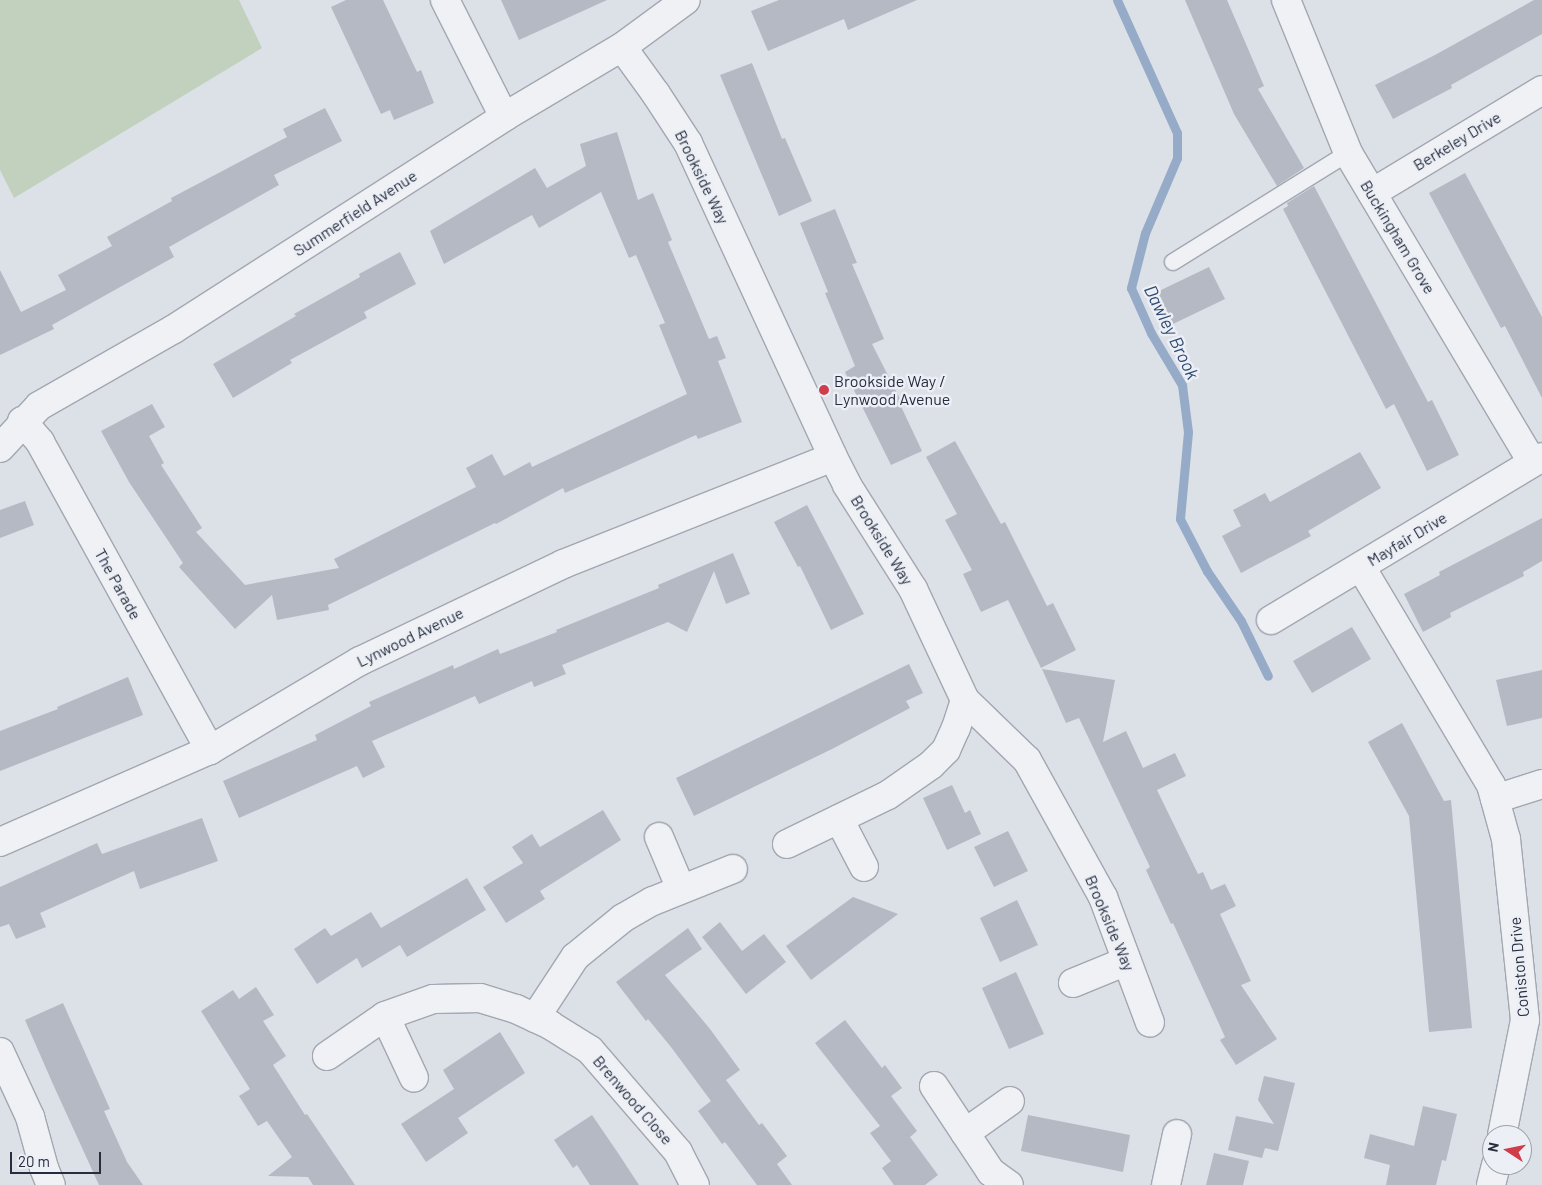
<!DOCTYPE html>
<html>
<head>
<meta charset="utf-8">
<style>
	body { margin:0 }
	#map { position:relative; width:1542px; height:1185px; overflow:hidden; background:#dce0e7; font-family:Barlow,sans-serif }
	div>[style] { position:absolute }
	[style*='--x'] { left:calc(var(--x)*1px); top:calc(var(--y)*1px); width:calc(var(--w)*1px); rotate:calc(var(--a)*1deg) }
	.green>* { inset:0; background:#c1d1bd }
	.stream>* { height:9px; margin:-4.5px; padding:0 4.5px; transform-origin:4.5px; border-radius:4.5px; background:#96abc8 }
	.building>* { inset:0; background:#b4b9c4 }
	.roads { filter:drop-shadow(1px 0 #a2a7b1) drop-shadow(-1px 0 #a2a7b1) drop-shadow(0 1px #a2a7b1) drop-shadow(0 -1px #a2a7b1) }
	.service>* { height:16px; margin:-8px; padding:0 8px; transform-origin:8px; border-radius:8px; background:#eff1f5 }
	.minor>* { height:28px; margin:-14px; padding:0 14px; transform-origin:14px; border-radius:14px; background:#eff1f5 }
	.dots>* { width:14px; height:14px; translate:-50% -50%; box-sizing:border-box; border:2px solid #eceff5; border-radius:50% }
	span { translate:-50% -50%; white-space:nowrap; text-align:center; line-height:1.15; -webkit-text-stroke:5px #eceff5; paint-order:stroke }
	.street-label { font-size:16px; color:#262d3d }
	.poi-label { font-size:16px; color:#262d3d }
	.left { translate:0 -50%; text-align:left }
	.water-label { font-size:18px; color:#2f4972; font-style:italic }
	.north { position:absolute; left:1482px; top:1125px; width:50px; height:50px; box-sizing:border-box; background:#eceff5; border:1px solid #9da1ab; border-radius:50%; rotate:281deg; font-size:14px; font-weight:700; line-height:20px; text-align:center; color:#262d3d }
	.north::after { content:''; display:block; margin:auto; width:18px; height:22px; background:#d03d4a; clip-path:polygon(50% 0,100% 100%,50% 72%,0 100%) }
	.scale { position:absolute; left:10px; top:1152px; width:91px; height:22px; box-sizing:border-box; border:2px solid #262d3d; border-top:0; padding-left:6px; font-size:15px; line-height:18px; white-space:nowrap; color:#262d3d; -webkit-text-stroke:4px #eceff5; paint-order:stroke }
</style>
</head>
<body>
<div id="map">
	<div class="green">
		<div style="clip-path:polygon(0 0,239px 0,262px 48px,14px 198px,0 170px)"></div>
	</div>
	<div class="stream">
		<div style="--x:1117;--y:0;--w:146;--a:65.7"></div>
		<div style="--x:1177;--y:133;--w:25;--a:90"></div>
		<div style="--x:1177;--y:158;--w:82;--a:113.1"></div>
		<div style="--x:1145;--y:233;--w:57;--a:104.3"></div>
		<div style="--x:1131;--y:288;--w:49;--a:66"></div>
		<div style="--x:1151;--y:333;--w:61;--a:59.2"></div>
		<div style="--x:1182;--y:385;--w:47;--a:82.7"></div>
		<div style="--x:1188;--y:432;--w:87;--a:95.3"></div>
		<div style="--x:1180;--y:519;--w:59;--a:62.6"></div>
		<div style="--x:1207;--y:571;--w:60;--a:55.8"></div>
		<div style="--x:1241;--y:621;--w:61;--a:63.9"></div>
	</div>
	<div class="building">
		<div style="clip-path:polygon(346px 0,383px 0,417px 72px,421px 70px,434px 103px,394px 120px,390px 110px,381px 114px,331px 7px)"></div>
		<div style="clip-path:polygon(501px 0,607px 0,519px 40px)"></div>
		<div style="clip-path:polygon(779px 0,917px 0,848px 30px,844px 19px,768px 51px,751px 11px)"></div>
		<div style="clip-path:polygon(1185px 0,1227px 0,1264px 86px,1258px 89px,1304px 168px,1277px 186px,1234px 114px)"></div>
		<div style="clip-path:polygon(1534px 0,1542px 0,1542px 34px,1451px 85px,1452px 88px,1393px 119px,1375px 85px,1435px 55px)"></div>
		<div style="clip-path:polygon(752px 63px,782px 139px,785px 138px,812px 201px,779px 216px,720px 75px)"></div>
		<div style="clip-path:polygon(325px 108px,342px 141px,274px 175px,279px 185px,169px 247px,174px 257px,52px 325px,54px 329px,0 355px,0 270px,21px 312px,66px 290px,58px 275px,112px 246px,107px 237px,172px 201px,171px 198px,287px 137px,283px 129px)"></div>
		<div style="clip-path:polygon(617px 132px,638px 200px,653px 193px,672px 240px,668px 242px,709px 339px,717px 336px,726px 358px,718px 361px,742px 422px,698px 439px,696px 435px,565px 493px,563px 488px,496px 524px,495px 523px,328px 605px,329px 610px,277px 620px,272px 595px,235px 629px,179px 567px,183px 563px,129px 482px,101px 431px,152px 404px,165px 427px,149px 436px,164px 463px,161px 465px,202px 528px,196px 532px,245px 585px,339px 568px,334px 559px,476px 487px,466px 468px,492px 454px,504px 476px,530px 462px,532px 467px,687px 394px,659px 325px,665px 323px,636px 255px,629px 258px,601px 192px,539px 228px,532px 215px,444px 264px,430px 231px,535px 168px,547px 188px,586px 166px,580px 144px)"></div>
		<div style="clip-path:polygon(1465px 173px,1542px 317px,1542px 398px,1505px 326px,1501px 328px,1429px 193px)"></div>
		<div style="clip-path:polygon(1314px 186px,1428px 402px,1432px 400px,1459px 455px,1427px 471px,1394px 404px,1386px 409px,1283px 209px,1288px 206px,1287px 203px)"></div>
		<div style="clip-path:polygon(835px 209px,857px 263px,852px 264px,884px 339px,872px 344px,900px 399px,898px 400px,922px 451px,891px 465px,845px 372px,855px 366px,825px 293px,828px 292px,800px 223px)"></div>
		<div style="clip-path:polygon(400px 252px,416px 284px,364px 312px,367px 318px,290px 360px,292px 363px,233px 398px,213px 364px,296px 316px,294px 314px,360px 277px,359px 274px)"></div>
		<div style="clip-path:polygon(1209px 267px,1225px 299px,1173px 324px,1157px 292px)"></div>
		<div style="clip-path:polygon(955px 441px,1001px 524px,1005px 522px,1047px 606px,1053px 603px,1076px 650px,1041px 668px,1008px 600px,981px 612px,963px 574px,972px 570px,945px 520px,957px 514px,926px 457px)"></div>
		<div style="clip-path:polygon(1360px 452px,1381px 488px,1308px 531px,1311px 536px,1241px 573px,1222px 536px,1241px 526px,1233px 510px,1265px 493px,1270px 502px)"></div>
		<div style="clip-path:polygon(25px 501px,34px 525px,0 538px,0 510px)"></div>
		<div style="clip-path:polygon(807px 505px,864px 614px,831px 630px,800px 566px,798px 567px,774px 522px)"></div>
		<div style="clip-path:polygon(1542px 518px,1542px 561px,1523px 572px,1524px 576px,1450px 613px,1451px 617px,1423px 632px,1404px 594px,1440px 575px,1439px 572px)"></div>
		<div style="clip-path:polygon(733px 553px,750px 594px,726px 604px,714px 571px,687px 632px,668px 622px,562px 665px,566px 674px,534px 687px,532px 681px,479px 704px,475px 696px,372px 741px,385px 767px,363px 778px,357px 766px,239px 818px,223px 781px,317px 740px,315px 735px,371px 706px,369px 702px,453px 665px,454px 669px,498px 649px,500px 654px,557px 632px,556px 630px,659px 588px,658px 585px)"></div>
		<div style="clip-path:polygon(1352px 627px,1371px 659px,1312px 693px,1293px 661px)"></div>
		<div style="clip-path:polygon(909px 664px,923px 693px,906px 701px,910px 708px,832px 749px,694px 816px,676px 778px)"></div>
		<div style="clip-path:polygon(1042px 669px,1115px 680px,1103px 742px,1126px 731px,1143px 768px,1175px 753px,1186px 776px,1157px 790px,1198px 874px,1203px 872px,1211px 890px,1225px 884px,1236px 906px,1220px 914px,1251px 981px,1241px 985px,1277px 1039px,1236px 1065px,1220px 1040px,1225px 1037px,1173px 923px,1171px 924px,1146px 870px,1150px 867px,1079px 718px,1066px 723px)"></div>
		<div style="clip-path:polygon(1542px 670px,1542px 718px,1507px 726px,1496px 680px)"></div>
		<div style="clip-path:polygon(128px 677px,143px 715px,0 771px,0 731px,58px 709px,57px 707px)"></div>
		<div style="clip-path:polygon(1402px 723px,1444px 801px,1451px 800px,1472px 1028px,1429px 1032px,1409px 816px,1368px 742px)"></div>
		<div style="clip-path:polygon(952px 785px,965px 813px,970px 810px,981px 834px,947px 850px,923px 798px)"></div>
		<div style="clip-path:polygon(603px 810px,621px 840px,540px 891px,545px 899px,506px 923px,483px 887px,523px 863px,512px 847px,532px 834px,540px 847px)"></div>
		<div style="clip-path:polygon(202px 818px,218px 861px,140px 889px,134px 871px,40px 913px,46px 927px,16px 939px,9px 924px,0 927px,0 887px,97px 843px,102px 854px)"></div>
		<div style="clip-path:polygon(1008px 831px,1028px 871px,994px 887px,974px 847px)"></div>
		<div style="clip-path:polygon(467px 878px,486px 910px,407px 957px,400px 945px,362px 968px,357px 958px,317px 984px,294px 949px,325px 928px,331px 936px,371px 912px,381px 928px)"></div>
		<div style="clip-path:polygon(853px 897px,898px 914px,811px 980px,786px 946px)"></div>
		<div style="clip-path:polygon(1017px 900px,1038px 945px,1000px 962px,980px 918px)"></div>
		<div style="clip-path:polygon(720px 922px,742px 951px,764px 934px,786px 962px,746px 994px,702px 937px)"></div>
		<div style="clip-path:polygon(688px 928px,702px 949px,665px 975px,710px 1029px,740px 1070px,726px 1080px,759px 1125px,762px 1123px,787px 1156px,777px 1164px,792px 1185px,757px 1185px,725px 1142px,722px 1144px,698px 1111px,711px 1101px,671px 1047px,648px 1019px,646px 1021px,616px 982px)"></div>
		<div style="clip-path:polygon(1016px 972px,1044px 1034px,1009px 1049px,982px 988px)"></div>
		<div style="clip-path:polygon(256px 987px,274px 1015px,263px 1021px,286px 1056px,273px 1065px,305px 1115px,307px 1114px,355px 1185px,313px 1185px,308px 1177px,268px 1176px,292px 1157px,267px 1121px,258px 1126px,239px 1096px,250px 1089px,201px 1011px,233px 990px,239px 999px)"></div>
		<div style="clip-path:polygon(63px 1003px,110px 1109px,104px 1111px,127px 1162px,143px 1185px,99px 1185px,52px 1082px,25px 1020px)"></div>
		<div style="clip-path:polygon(845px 1020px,882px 1068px,885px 1065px,902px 1088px,891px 1096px,917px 1131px,910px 1137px,938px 1175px,925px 1185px,894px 1185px,882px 1168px,891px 1161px,870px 1133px,880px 1126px,815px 1043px)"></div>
		<div style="clip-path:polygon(500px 1032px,525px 1073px,458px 1118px,468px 1133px,426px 1162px,401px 1124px,454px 1089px,443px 1070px)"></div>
		<div style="clip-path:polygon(1264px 1076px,1295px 1083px,1278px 1151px,1265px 1148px,1262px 1158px,1228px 1150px,1236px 1116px,1274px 1124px,1258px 1100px)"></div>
		<div style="clip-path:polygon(1423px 1106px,1457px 1114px,1446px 1161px,1442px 1160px,1436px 1185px,1386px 1185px,1390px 1165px,1364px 1158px,1370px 1134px,1414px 1146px)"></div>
		<div style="clip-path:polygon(592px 1115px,618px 1153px,639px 1185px,590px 1185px,577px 1165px,573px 1168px,554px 1140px)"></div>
		<div style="clip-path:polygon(1028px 1115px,1130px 1135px,1123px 1172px,1021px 1151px)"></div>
		<div style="clip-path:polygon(1214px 1153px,1249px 1161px,1243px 1185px,1206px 1185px)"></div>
	</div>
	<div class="roads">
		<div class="service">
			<div style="--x:1173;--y:262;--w:206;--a:-31.9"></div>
		</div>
		<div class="minor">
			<div style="--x:445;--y:0;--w:131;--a:63.2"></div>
			<div style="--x:1286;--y:0;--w:165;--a:67.9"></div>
			<div style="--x:1348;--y:153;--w:360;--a:59.2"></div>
			<div style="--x:622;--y:47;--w:58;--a:54.1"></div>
			<div style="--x:656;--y:94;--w:59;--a:56.9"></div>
			<div style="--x:688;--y:143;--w:346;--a:65.2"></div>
			<div style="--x:833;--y:457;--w:31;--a:63"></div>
			<div style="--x:847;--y:485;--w:123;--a:57.6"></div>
			<div style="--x:913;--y:589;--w:123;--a:64.9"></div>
			<div style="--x:965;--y:700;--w:86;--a:44.1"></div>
			<div style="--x:1027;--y:760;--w:157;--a:61"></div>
			<div style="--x:1103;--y:897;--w:134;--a:69.5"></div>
			<div style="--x:1372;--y:193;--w:199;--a:-31.2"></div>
			<div style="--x:22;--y:421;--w:28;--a:49"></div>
			<div style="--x:40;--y:442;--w:352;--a:61.1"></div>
			<div style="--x:0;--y:448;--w:57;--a:-47.1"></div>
			<div style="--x:39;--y:406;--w:155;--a:-29.7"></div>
			<div style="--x:174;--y:329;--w:392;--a:-32.7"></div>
			<div style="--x:504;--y:117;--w:137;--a:-30.7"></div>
			<div style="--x:622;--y:47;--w:79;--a:-36.3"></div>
			<div style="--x:1361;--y:567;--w:254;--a:59.2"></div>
			<div style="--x:1491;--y:785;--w:56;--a:74.5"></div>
			<div style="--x:1506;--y:839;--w:182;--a:84"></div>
			<div style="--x:1525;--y:1020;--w:117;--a:101.3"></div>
			<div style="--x:1271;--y:620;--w:316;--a:-31"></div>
			<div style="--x:1495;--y:799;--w:49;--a:-17.7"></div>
			<div style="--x:839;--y:819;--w:54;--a:62.5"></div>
			<div style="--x:659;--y:837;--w:56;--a:67.1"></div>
			<div style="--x:0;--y:842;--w:229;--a:-23.7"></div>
			<div style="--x:210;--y:750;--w:174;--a:-30.7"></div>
			<div style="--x:360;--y:661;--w:225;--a:-25.5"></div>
			<div style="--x:563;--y:564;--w:290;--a:-21.6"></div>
			<div style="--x:787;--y:844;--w:112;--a:-25.9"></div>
			<div style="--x:888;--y:795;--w:52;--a:-34.9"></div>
			<div style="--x:931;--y:765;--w:21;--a:-45"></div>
			<div style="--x:946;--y:750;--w:24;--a:-66"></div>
			<div style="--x:956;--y:728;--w:29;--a:-72"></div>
			<div style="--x:1073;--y:983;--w:58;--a:-22.2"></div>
			<div style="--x:385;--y:1016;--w:68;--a:64.9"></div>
			<div style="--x:535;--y:1018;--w:73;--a:-56.7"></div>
			<div style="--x:575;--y:957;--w:62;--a:-39.1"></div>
			<div style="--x:623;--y:918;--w:34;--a:-30"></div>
			<div style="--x:653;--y:901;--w:86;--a:-21.8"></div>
			<div style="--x:0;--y:1052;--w:72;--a:65.2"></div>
			<div style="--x:30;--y:1117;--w:53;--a:74.6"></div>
			<div style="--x:44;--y:1168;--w:18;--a:68"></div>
			<div style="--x:327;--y:1056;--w:70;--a:-34.6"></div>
			<div style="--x:385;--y:1016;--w:51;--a:-19.5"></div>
			<div style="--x:433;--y:999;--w:47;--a:-1.2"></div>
			<div style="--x:480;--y:998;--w:38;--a:17"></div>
			<div style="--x:516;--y:1009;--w:38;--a:25"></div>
			<div style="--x:550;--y:1025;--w:47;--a:32"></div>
			<div style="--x:590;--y:1050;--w:135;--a:49.2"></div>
			<div style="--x:678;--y:1152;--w:37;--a:63"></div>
			<div style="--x:934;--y:1086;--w:103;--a:56.5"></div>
			<div style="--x:991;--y:1172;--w:22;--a:36"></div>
			<div style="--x:965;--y:1133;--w:55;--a:-35.4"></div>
			<div style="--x:1166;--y:1185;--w:52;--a:-77.8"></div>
			<div style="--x:1491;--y:1185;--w:21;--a:-76"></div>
		</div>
	</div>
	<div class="dots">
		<div style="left:824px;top:390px;background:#d03d4a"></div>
	</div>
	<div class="street-label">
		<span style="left:1457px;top:141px;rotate:-31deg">Berkeley Drive</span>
		<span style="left:702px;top:177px;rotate:64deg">Brookside Way</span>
		<span style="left:355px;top:213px;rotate:-33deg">Summerfield Avenue</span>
		<span style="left:1398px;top:237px;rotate:59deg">Buckingham Grove</span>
		<span style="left:1407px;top:539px;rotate:-31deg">Mayfair Drive</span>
		<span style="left:882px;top:540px;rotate:58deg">Brookside Way</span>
		<span style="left:118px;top:584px;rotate:61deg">The Parade</span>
		<span style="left:410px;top:637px;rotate:-26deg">Lynwood Avenue</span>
		<span style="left:1110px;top:923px;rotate:67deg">Brookside Way</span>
		<span style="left:1519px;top:967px;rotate:-95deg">Coniston Drive</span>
		<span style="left:633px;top:1100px;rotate:49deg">Brenwood Close</span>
	</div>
	<div class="poi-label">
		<span class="left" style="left:834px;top:390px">Brookside Way /<br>Lynwood Avenue</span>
	</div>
	<div class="water-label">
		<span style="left:1172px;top:332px;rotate:64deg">Dawley Brook</span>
	</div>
	<div class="north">N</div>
	<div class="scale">20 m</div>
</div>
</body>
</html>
